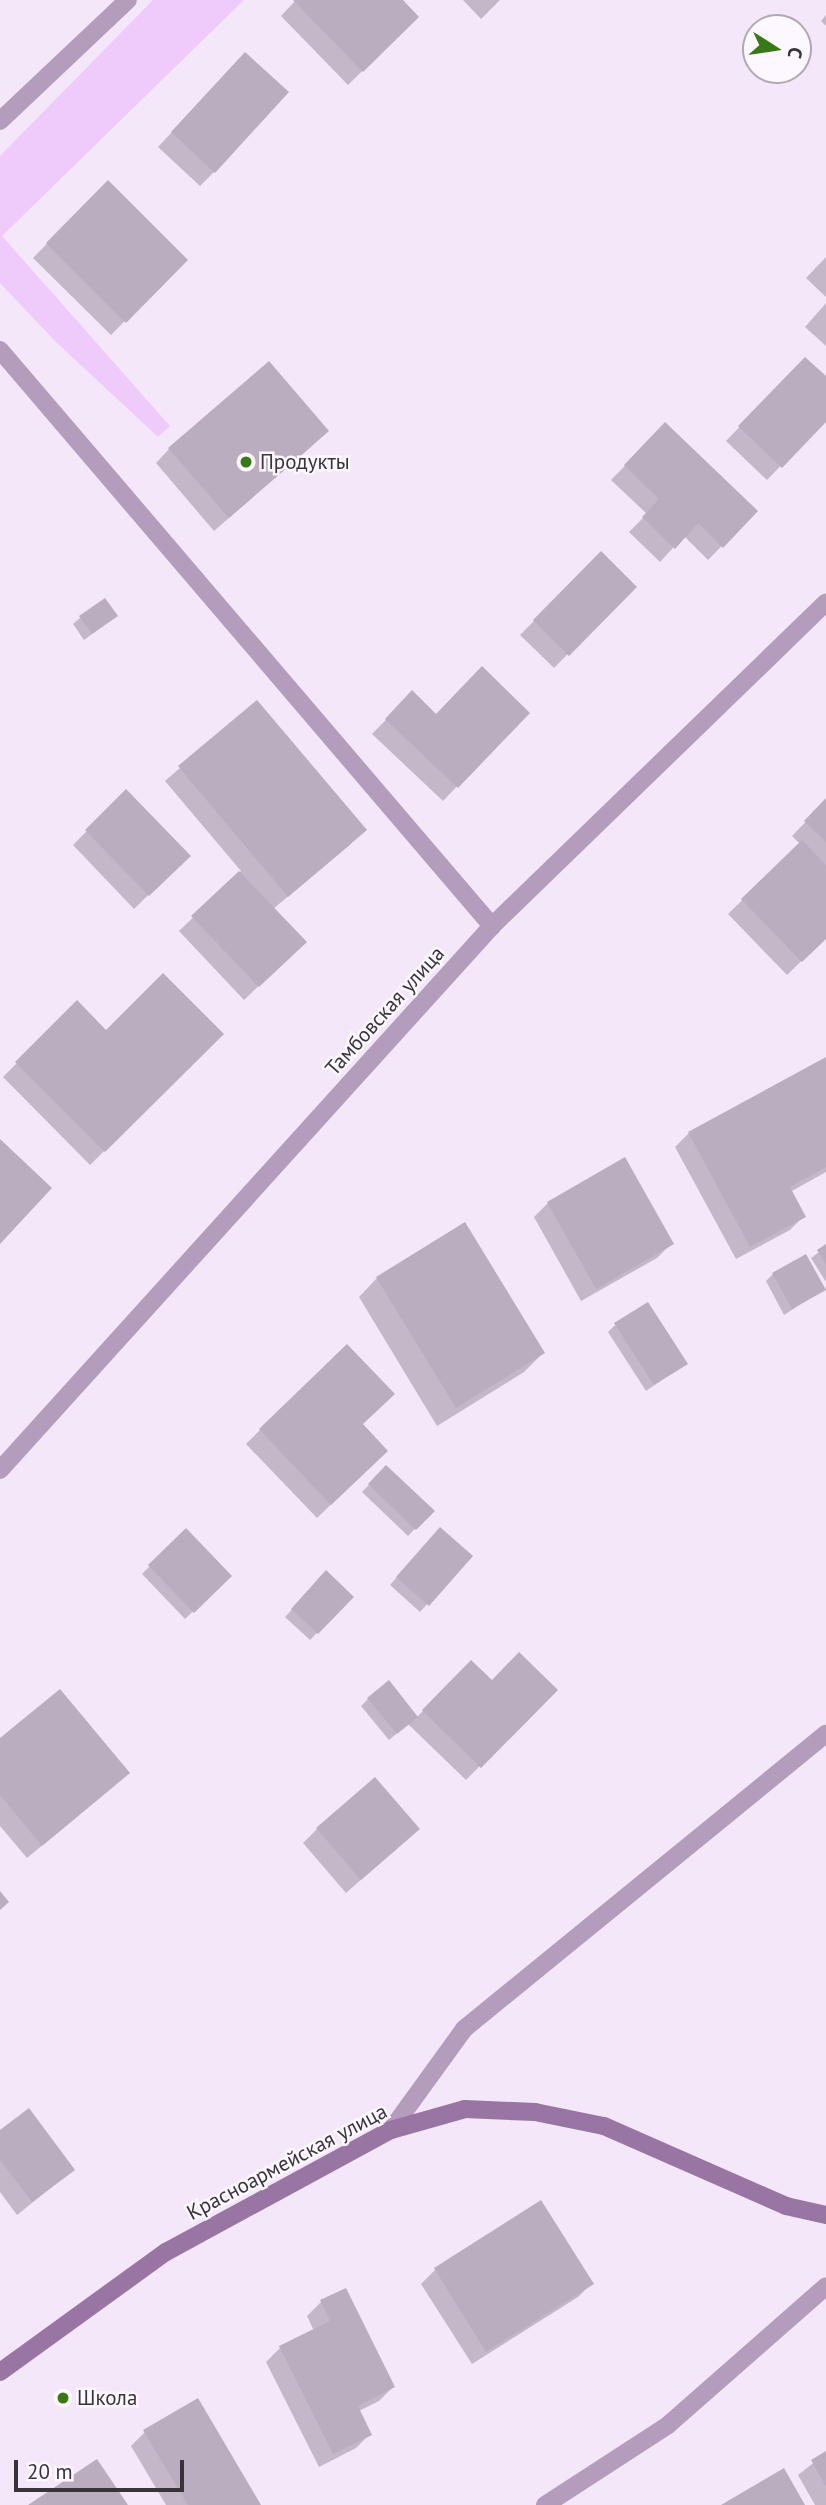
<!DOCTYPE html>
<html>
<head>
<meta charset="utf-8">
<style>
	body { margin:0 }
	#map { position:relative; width:826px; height:2505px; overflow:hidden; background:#f4e7f9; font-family:"PT Sans",sans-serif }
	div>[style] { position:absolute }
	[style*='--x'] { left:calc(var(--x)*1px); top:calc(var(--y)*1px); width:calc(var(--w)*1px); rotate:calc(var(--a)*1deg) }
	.green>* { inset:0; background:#efcbfb }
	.shadow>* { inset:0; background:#0003 }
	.building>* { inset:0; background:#baadbf }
	.lane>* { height:18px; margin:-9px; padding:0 9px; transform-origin:9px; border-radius:9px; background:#b49cbc }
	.street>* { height:18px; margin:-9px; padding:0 9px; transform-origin:9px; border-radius:9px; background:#b49cbc }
	.secondary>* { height:18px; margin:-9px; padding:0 9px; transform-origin:9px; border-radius:9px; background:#9875a3 }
	.dots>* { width:19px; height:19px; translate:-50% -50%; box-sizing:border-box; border:4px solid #fdf7ff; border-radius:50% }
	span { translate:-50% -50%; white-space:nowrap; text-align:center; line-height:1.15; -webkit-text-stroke:5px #fdf7ff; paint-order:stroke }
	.poi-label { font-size:21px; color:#39343b }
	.left { translate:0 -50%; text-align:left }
	.street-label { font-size:21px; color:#39343b }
	.north { position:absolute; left:742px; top:14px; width:70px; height:70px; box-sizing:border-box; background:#fdf7ff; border:2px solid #afa9b1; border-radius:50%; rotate:102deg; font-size:19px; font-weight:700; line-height:28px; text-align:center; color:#39343b }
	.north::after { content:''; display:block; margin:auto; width:24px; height:32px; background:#377817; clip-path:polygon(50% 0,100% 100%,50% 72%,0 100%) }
	.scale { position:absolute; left:14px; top:2460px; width:170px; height:32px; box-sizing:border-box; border:4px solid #39343b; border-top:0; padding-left:9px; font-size:21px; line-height:24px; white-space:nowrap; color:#39343b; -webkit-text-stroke:5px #fdf7ff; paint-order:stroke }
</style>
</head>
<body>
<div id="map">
	<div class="green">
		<div style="clip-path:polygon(153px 0,244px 0,2px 236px,170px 426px,158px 437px,56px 342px,0 283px,0 156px)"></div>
	</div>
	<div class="shadow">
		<div style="clip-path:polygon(296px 0,400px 0,417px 17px,348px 85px,281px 16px)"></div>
		<div style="clip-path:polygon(463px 0,500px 0,481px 19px)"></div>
		<div style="clip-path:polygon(826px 15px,826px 26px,821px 21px)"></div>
		<div style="clip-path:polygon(231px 68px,214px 172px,200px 186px,158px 147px)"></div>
		<div style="clip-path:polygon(108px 182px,185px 260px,111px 335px,33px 258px)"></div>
		<div style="clip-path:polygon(826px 257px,826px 297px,806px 278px)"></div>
		<div style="clip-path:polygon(826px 303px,826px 346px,805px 327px)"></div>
		<div style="clip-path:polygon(805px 359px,826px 379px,826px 419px,767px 480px,726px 441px)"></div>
		<div style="clip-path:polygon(665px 425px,755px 512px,708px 560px,684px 536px,660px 562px,629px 532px,647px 514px,611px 480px)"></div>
		<div style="clip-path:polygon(313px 445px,214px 531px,156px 463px,169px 449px)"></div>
		<div style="clip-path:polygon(601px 554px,634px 587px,554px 668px,520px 635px)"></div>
		<div style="clip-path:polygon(116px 616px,84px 640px,73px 624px,81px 617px)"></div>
		<div style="clip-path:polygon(412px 693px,436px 716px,527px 713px,443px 801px,372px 734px)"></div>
		<div style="clip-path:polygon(256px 702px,351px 844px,273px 909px,291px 955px,244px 1000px,179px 931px,241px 871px,165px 781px)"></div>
		<div style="clip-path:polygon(126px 792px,188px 856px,134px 909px,73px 845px)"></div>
		<div style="clip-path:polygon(826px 801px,826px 937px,787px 975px,728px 914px,800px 844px,792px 836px)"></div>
		<div style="clip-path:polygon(77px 1003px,106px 1032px,222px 1034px,90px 1165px,3px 1077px)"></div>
		<div style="clip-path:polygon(826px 1059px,826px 1172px,790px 1192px,804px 1216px,790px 1230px,736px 1259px,675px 1147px,689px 1133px)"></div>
		<div style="clip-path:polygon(548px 1203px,671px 1244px,657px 1258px,581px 1301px,534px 1217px)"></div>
		<div style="clip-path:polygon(826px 1247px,826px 1282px,811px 1258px)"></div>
		<div style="clip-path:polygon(773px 1274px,824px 1289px,784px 1315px,766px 1281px)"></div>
		<div style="clip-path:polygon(377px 1278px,543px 1353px,524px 1372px,437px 1426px,359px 1297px)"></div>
		<div style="clip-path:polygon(615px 1325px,686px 1363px,646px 1391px,608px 1332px)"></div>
		<div style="clip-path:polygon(361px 1424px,372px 1465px,317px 1518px,246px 1444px,260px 1430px)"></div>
		<div style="clip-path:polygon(386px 1467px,432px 1511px,408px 1536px,362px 1492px)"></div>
		<div style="clip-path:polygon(186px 1530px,230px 1576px,185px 1619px,142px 1574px)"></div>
		<div style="clip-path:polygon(433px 1536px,471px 1556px,420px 1612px,390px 1585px)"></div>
		<div style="clip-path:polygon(319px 1580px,352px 1597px,310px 1640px,285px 1617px)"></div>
		<div style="clip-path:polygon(471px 1662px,492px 1682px,555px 1690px,466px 1780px,408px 1724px,389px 1740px,361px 1706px,368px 1699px,416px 1718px)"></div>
		<div style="clip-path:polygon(0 1741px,114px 1786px,27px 1858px,0 1826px)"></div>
		<div style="clip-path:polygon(317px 1829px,404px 1842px,346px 1893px,303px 1843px)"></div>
		<div style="clip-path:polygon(0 2132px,73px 2170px,17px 2215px,0 2192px)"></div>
		<div style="clip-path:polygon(540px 2202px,592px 2283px,578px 2297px,472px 2364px,421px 2284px,435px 2270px)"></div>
		<div style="clip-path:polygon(345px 2290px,393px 2387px,379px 2401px,359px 2411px,370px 2434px,356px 2448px,319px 2467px,266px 2362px,280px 2348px,314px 2331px,307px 2316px,321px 2302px)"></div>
		<div style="clip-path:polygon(145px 2432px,259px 2505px,166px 2505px,131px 2446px)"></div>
		<div style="clip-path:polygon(826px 2453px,826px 2505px,815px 2505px,798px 2475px)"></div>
	</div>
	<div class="building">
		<div style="clip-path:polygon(293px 0,403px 0,419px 17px,363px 72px)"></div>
		<div style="clip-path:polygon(245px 52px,289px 92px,215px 173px,171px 132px)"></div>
		<div style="clip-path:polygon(108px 180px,188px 260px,126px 323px,46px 243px)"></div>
		<div style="clip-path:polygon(805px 357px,826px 376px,826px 422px,782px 468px,738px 426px)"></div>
		<div style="clip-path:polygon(269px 361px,329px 431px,229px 518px,168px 448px)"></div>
		<div style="clip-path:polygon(665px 422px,758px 511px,723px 548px,698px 523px,675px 549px,642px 517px,659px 499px,624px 465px)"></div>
		<div style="clip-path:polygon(601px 551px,637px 587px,569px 656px,533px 620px)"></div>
		<div style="clip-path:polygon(105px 598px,118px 616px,92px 634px,79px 616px)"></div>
		<div style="clip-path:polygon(482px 666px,530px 713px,458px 788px,385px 719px,412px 690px,436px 714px)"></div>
		<div style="clip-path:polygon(257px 700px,367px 830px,288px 897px,178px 766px)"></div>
		<div style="clip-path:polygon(126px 789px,191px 856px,149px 896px,85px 830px)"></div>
		<div style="clip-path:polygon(826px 798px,826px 842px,804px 821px)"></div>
		<div style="clip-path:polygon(802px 840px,826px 865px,826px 939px,802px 962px,741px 899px)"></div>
		<div style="clip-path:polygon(239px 871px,307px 942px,259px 987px,191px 916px)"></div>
		<div style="clip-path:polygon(163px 973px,224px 1034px,105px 1152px,15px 1062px,77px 1000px,106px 1030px)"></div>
		<div style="clip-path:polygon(826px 1057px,826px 1167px,790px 1187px,806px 1217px,750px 1247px,688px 1132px)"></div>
		<div style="clip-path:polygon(0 1139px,52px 1188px,0 1244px)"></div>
		<div style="clip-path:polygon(625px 1157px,674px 1244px,596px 1289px,547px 1202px)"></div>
		<div style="clip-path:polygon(465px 1222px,545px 1353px,456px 1408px,376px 1277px)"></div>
		<div style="clip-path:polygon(826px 1244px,826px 1264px,817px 1250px)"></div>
		<div style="clip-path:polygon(806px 1254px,826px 1290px,792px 1309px,772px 1273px)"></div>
		<div style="clip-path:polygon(648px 1302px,688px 1364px,654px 1385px,614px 1323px)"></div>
		<div style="clip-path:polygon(347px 1344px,395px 1394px,363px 1424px,388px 1451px,331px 1505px,259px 1429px)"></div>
		<div style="clip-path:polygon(386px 1465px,435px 1511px,416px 1530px,368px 1484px)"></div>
		<div style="clip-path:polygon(440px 1527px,473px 1556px,429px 1606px,396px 1577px)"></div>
		<div style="clip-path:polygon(186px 1528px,232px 1576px,194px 1613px,148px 1565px)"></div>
		<div style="clip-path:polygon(326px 1570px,354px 1597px,318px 1634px,291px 1609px)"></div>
		<div style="clip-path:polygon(519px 1652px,558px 1690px,481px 1768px,422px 1710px,471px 1660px,492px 1680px)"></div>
		<div style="clip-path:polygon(389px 1680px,418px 1717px,397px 1734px,367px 1698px)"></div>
		<div style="clip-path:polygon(60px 1689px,130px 1773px,42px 1846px,0 1795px,0 1738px)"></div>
		<div style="clip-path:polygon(375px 1777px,420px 1829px,361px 1880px,316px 1828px)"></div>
		<div style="clip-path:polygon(0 1891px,9px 1902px,0 1910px)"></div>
		<div style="clip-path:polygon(29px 2108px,75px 2170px,32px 2202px,0 2160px,0 2130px)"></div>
		<div style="clip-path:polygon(541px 2200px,594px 2284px,486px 2352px,434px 2268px)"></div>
		<div style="clip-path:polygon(346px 2288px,395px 2387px,358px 2406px,372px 2435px,333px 2454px,279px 2346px,330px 2321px,320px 2300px)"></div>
		<div style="clip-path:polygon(198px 2398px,261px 2505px,188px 2505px,143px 2430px)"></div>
		<div style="clip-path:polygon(826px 2451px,826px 2486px,811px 2460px)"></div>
		<div style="clip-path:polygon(97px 2459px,128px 2505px,28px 2505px)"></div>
		<div style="clip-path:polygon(784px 2468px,805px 2505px,721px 2505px)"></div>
	</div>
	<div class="lane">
		<div style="--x:391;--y:2130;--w:125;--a:-54.1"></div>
		<div style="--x:464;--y:2029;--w:467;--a:-39.2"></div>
		<div style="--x:545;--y:2505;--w:147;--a:-33"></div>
		<div style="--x:668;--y:2425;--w:210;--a:-41.3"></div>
	</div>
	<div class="street">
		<div style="--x:0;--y:121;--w:176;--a:-43.4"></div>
		<div style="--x:0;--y:350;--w:758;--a:49.5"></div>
		<div style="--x:0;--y:1470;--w:733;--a:-47.87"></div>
		<div style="--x:492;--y:926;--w:465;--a:-44.1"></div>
	</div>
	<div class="secondary">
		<div style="--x:0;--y:2372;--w:205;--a:-35.9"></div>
		<div style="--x:166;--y:2252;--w:256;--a:-28.5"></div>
		<div style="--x:391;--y:2130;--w:77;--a:-15.8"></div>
		<div style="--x:465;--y:2109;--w:70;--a:2.5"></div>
		<div style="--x:535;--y:2112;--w:70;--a:11.5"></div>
		<div style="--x:604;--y:2126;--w:199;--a:23.7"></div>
		<div style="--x:786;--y:2206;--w:41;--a:12.7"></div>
	</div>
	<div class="dots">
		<div style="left:246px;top:462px;background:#377817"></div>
		<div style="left:63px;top:2398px;background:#377817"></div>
	</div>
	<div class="poi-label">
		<span class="left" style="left:260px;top:462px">Продукты</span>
		<span class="left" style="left:77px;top:2398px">Школа</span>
	</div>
	<div class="street-label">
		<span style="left:385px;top:1011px;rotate:-48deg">Тамбовская улица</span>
		<span style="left:287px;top:2162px;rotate:-28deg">Красноармейская улица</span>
	</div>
	<div class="north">С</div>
	<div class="scale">20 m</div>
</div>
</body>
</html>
